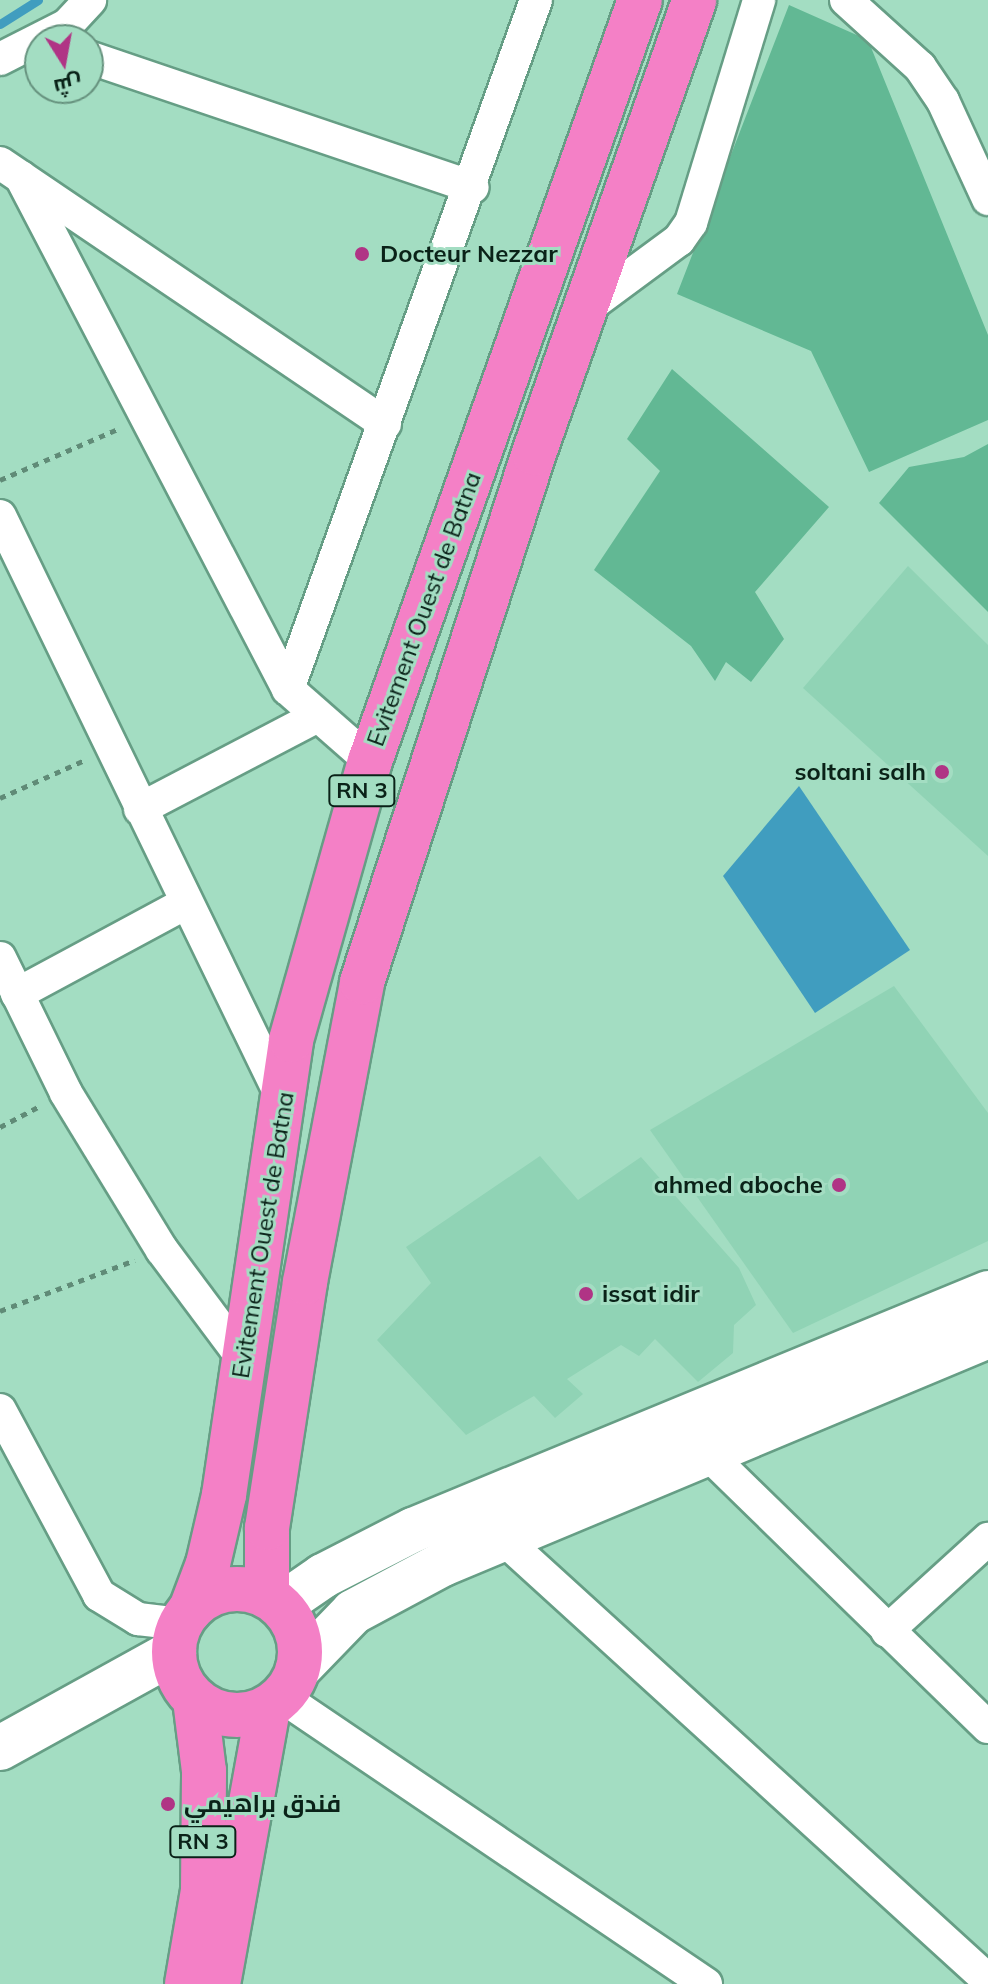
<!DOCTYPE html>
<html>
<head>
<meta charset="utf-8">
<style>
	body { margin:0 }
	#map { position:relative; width:988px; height:1984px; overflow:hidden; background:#a3ddc2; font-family:Mulish,Cairo,sans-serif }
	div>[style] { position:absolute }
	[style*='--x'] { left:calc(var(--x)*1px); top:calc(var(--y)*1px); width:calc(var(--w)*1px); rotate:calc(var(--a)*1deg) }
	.built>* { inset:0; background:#90d3b5 }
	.water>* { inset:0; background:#409dbf }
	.stream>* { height:9px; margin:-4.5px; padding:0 4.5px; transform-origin:4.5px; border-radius:4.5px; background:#409dbf }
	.building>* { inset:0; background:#62b894 }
	.path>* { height:5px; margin-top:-2.5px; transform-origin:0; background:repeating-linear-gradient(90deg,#608b77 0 6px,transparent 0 12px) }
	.roads { filter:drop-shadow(2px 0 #669e85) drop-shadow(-2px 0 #669e85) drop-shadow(0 2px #669e85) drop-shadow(0 -2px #669e85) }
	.street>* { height:32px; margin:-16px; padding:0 16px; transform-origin:16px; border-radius:16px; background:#fff }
	.secondary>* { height:44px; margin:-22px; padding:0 22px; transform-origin:22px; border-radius:22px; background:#fff }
	.highway>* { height:44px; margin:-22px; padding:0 22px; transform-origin:22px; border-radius:22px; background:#f480c6 }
	.highway>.ring { margin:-22px; padding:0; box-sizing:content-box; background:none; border:44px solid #f480c6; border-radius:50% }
	.dots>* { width:22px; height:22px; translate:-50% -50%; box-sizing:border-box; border:4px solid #a3ddc2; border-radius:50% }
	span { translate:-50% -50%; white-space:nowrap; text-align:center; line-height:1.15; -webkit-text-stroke:6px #a3ddc2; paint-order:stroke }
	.shield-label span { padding:2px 6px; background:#a3ddc2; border:2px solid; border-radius:6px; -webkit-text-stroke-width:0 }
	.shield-label { font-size:22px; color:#0a2218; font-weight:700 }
	.poi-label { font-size:24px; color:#0a2218; font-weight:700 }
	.left { translate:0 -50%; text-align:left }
	.right { translate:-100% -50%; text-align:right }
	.street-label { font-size:24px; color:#0a2218 }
	.north { position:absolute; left:24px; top:24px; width:80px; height:80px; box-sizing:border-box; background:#a3ddc2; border:2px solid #66927e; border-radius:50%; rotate:169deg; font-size:22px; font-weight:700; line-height:32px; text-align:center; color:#0a2218 }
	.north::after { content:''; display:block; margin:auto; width:28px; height:36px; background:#b03485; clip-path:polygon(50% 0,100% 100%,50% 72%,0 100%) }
</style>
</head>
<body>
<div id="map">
	<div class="built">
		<div style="clip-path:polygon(908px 566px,988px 645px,988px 856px,803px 688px)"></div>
		<div style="clip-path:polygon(894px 986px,988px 1113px,988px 1241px,793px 1333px,650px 1130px)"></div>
		<div style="clip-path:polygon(540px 1156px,578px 1200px,641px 1157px,739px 1268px,756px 1305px,734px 1325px,733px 1353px,698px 1382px,655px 1339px,639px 1356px,621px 1345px,567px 1379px,583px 1394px,555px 1418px,534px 1396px,466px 1435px,377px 1340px,431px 1283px,406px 1247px)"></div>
	</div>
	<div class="water">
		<div style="clip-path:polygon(799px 786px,910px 950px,815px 1013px,723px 876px)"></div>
	</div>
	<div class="stream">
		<div style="--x:0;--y:24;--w:45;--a:-32.3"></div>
	</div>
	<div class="building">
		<div style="clip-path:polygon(789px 5px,868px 40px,988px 335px,988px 420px,869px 472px,811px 351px,677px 294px)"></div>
		<div style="clip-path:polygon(672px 369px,829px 507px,755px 592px,784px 639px,751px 682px,726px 662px,715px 681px,691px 646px,594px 570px,660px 471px,627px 439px)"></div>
		<div style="clip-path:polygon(988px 444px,988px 612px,879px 503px,909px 467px,964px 457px)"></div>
	</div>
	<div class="path">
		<div style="--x:0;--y:480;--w:131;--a:-23.4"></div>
		<div style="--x:0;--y:798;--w:93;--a:-24.1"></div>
		<div style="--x:0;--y:1127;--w:45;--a:-27.7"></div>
		<div style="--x:0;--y:1311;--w:144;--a:-20.7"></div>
	</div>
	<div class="roads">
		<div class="street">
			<div style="--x:846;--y:0;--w:100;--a:42.2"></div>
			<div style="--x:920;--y:67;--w:41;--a:55.9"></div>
			<div style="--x:943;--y:101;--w:108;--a:65.3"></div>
			<div style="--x:67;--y:40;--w:15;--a:-90"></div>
			<div style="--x:67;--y:25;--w:34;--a:-47"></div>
			<div style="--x:88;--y:57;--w:406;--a:18.7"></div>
			<div style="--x:0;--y:59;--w:75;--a:-26.9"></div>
			<div style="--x:0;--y:163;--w:465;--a:34.1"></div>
			<div style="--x:21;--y:177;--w:577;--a:62.46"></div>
			<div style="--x:288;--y:689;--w:109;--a:41.3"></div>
			<div style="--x:588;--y:307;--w:113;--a:-36.4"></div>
			<div style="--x:679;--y:240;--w:21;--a:-55"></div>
			<div style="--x:691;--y:223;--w:233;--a:-73"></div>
			<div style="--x:0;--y:516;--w:651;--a:64.14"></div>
			<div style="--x:288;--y:689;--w:732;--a:-70.2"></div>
			<div style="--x:140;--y:809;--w:199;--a:-27.6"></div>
			<div style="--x:0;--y:958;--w:150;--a:63.9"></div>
			<div style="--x:66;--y:1093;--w:184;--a:58.6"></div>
			<div style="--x:162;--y:1250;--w:137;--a:53.3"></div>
			<div style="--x:17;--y:994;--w:192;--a:-28.3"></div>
			<div style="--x:0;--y:1410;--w:210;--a:61.8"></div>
			<div style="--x:99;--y:1595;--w:46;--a:31.6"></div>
			<div style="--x:138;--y:1619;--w:42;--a:6.8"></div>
			<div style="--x:708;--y:1454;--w:391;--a:44.3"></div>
			<div style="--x:507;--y:1542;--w:651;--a:42.32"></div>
			<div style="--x:887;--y:1631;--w:137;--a:-42.3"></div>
			<div style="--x:282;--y:1697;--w:512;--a:34.09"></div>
		</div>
		<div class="secondary">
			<div style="--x:281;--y:1605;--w:51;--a:-34.6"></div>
			<div style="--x:323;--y:1576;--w:101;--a:-27.1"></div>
			<div style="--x:413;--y:1530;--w:622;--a:-22.4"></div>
			<div style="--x:298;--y:1669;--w:79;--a:-46"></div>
			<div style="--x:353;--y:1612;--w:102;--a:-28.1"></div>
			<div style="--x:443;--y:1564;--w:591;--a:-22.7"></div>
			<div style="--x:0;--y:1748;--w:199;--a:-28.9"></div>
		</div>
		<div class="highway">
			<div class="ring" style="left:174px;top:1589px;width:82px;height:82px"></div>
			<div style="--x:267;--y:1596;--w:68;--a:-90"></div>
			<div style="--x:267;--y:1528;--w:249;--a:-81.2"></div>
			<div style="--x:305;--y:1282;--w:305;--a:-79.2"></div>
			<div style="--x:362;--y:982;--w:556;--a:-71.99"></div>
			<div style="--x:534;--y:453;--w:480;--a:-70.5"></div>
			<div style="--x:191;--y:1609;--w:48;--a:-69.3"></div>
			<div style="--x:208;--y:1564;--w:71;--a:-76.9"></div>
			<div style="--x:224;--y:1495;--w:460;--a:-81.6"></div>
			<div style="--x:291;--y:1040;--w:290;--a:-74.2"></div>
			<div style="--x:370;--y:761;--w:807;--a:-70.47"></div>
			<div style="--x:187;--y:1984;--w:95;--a:-80.3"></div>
			<div style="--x:203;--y:1890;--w:119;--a:-89.5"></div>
			<div style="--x:204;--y:1771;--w:72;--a:-97.2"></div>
			<div style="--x:218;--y:1984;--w:280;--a:-79.7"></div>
		</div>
	</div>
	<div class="dots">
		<div style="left:362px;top:254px;background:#b03485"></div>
		<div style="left:942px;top:772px;background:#b03485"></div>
		<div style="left:839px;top:1185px;background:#b03485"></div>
		<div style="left:586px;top:1294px;background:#b03485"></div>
		<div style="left:168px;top:1804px;background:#b03485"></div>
	</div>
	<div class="shield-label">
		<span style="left:362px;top:791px">RN 3</span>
		<span style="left:203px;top:1842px">RN 3</span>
	</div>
	<div class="poi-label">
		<span class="left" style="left:380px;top:254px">Docteur Nezzar</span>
		<span class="right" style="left:926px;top:772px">soltani salh</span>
		<span class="right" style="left:823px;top:1185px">ahmed aboche</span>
		<span class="left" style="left:602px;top:1294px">issat idir</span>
		<span class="left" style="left:184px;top:1804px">فندق براهيمي</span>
	</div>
	<div class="street-label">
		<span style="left:424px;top:609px;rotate:-70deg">Evitement Ouest de Batna</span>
		<span style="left:263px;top:1235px;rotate:-81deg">Evitement Ouest de Batna</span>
	</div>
	<div class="north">ش</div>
</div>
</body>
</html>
